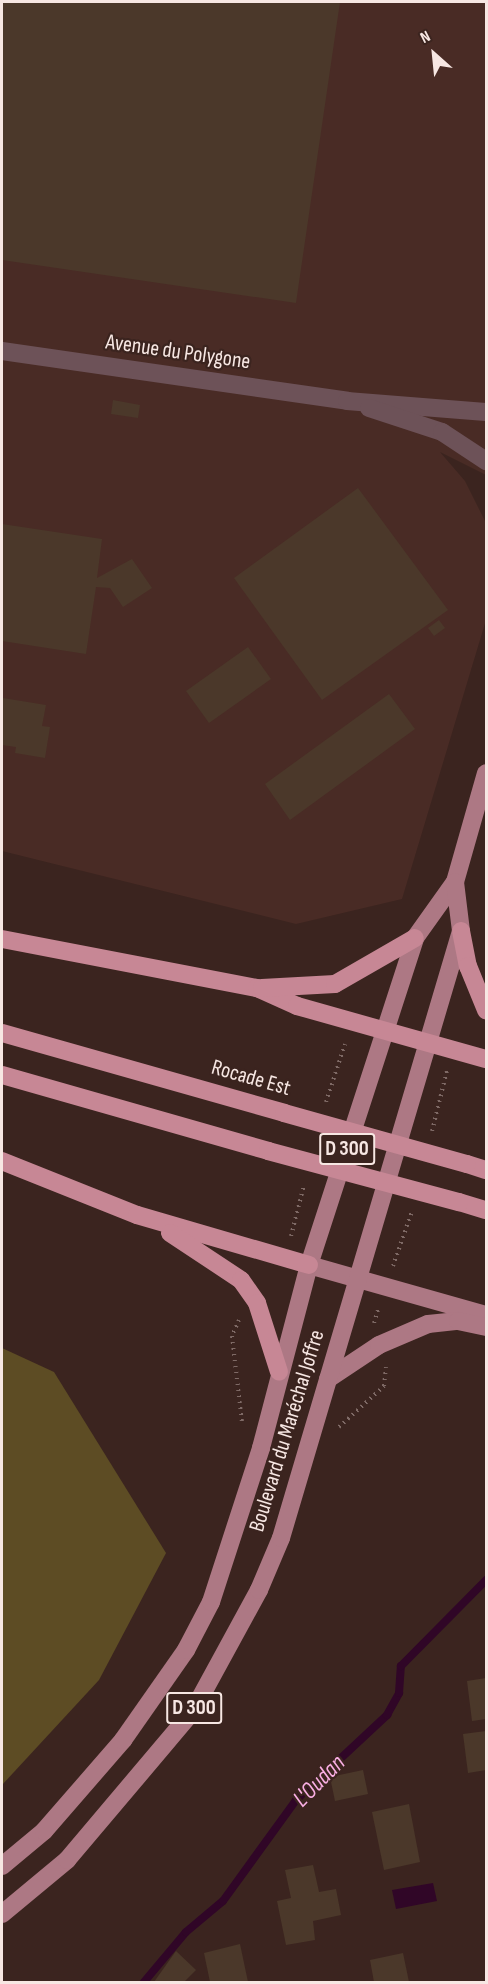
<!DOCTYPE html>
<html>
<head>
<meta charset="utf-8">
<style>
	body { margin:0 }
	#map { position:relative; width:488px; height:1984px; overflow:hidden; background:#3b241f; font-family:"Sofia Sans Condensed",sans-serif }
	div>[style] { position:absolute }
	[style*='--x'] { left:calc(var(--x)*1px); top:calc(var(--y)*1px); width:calc(var(--w)*1px); rotate:calc(var(--a)*1deg) }
	.built>* { inset:0; background:#492b25 }
	.green>* { inset:0; background:#5d4c24 }
	.water>* { inset:0; background:#300627 }
	.stream>* { height:8px; margin:-4px; padding:0 4px; transform-origin:4px; border-radius:4px; background:#300627 }
	.building>* { inset:0; background:#4b382a }
	.path>* { height:4px; margin-top:-2px; transform-origin:0; background:repeating-linear-gradient(90deg,#7f6a66 0 1.5px,transparent 0 6px) }
	.street>* { height:18px; margin:-9px; padding:0 9px; transform-origin:9px; border-radius:9px; background:#6d5258 }
	.primary>* { height:18px; margin:-9px; padding:0 9px; transform-origin:9px; border-radius:9px; background:#ad7884 }
	.highway>* { height:18px; margin:-9px; padding:0 9px; transform-origin:9px; border-radius:9px; background:#c78795 }
	.highway-bridge>* { height:18px; margin:-9px; padding:0 9px; transform-origin:9px; border-radius:9px; background:#c78795 }
	span { translate:-50% -50%; white-space:nowrap; text-align:center; line-height:1.15; -webkit-text-stroke:4.5px #3b241f; paint-order:stroke }
	.shield-label span { padding:2px 4px; background:#3b241f; border:2px solid; border-radius:4px; -webkit-text-stroke-width:0 }
	.shield-label { font-size:21px; color:#f7e7e3; font-weight:700 }
	.street-label { font-size:22px; color:#f7e7e3 }
	.water-label { font-size:24px; color:#f9aee3; font-style:italic }
	.frame { position:absolute; inset:0; border:3px solid #f7e7e3; pointer-events:none }
	.north { position:absolute; left:404px; top:24px; width:60px; height:60px; -webkit-text-stroke:4px #3b241f; paint-order:stroke; rotate:333deg; font-size:16px; font-weight:700; line-height:24px; text-align:center; color:#f7e7e3 }
	.north::after { content:''; display:block; margin:auto; width:21px; height:27px; background:#f7e7e3; clip-path:polygon(50% 0,100% 100%,50% 72%,0 100%) }
</style>
</head>
<body>
<div id="map">
	<div class="built">
		<div style="clip-path:polygon(2px 2px,486px 2px,486px 475px,440px 452px,465px 481px,486px 523px,486px 620px,402px 899px,296px 924px,2px 851px)"></div>
	</div>
	<div class="green">
		<div style="clip-path:polygon(2px 1348px,54px 1372px,166px 1553px,99px 1680px,2px 1785px)"></div>
	</div>
	<div class="water">
		<div style="clip-path:polygon(433px 1883px,437px 1901px,396px 1909px,392px 1890px)"></div>
	</div>
	<div class="stream">
		<div style="--x:144;--y:1982;--w:65;--a:-50"></div>
		<div style="--x:186;--y:1932;--w:48;--a:-40"></div>
		<div style="--x:223;--y:1901;--w:125;--a:-54.1"></div>
		<div style="--x:296;--y:1800;--w:125;--a:-43"></div>
		<div style="--x:387;--y:1715;--w:25;--a:-61"></div>
		<div style="--x:399;--y:1693;--w:27;--a:-86"></div>
		<div style="--x:401;--y:1666;--w:121;--a:-45.3"></div>
	</div>
	<div class="building">
		<div style="clip-path:polygon(2px 2px,340px 2px,296px 303px,2px 260px)"></div>
		<div style="clip-path:polygon(113px 400px,140px 405px,138px 418px,111px 414px)"></div>
		<div style="clip-path:polygon(358px 488px,448px 610px,322px 700px,234px 578px)"></div>
		<div style="clip-path:polygon(2px 524px,102px 539px,97px 578px,132px 559px,152px 588px,123px 607px,110px 588px,96px 587px,86px 654px,2px 641px)"></div>
		<div style="clip-path:polygon(439px 620px,445px 628px,434px 636px,428px 628px)"></div>
		<div style="clip-path:polygon(248px 647px,271px 679px,209px 723px,186px 691px)"></div>
		<div style="clip-path:polygon(389px 694px,415px 729px,290px 820px,265px 784px)"></div>
		<div style="clip-path:polygon(3px 698px,46px 705px,42px 726px,50px 727px,45px 758px,15px 753px,16px 747px,2px 745px)"></div>
		<div style="clip-path:polygon(486px 1678px,486px 1719px,472px 1721px,467px 1681px)"></div>
		<div style="clip-path:polygon(486px 1731px,486px 1770px,468px 1773px,463px 1734px)"></div>
		<div style="clip-path:polygon(363px 1770px,368px 1794px,335px 1801px,330px 1777px)"></div>
		<div style="clip-path:polygon(409px 1804px,420px 1862px,384px 1870px,372px 1812px)"></div>
		<div style="clip-path:polygon(313px 1865px,319px 1892px,336px 1889px,341px 1915px,313px 1921px,315px 1940px,286px 1945px,277px 1901px,291px 1898px,285px 1870px)"></div>
		<div style="clip-path:polygon(240px 1944px,248px 1982px,210px 1982px,204px 1953px)"></div>
		<div style="clip-path:polygon(176px 1951px,196px 1970px,184px 1982px,154px 1982px)"></div>
		<div style="clip-path:polygon(403px 1953px,409px 1982px,374px 1982px,370px 1960px)"></div>
	</div>
	<div class="path">
		<div style="--x:326;--y:1102;--w:61;--a:-71.9"></div>
		<div style="--x:432;--y:1131;--w:62;--a:-76"></div>
		<div style="--x:291;--y:1236;--w:53;--a:-75.7"></div>
		<div style="--x:393;--y:1266;--w:58;--a:-70.9"></div>
		<div style="--x:239;--y:1320;--w:17;--a:114"></div>
		<div style="--x:232;--y:1336;--w:87;--a:83.4"></div>
		<div style="--x:374;--y:1323;--w:17;--a:-73"></div>
		<div style="--x:339;--y:1427;--w:61;--a:-42.3"></div>
		<div style="--x:384;--y:1386;--w:19;--a:-84"></div>
	</div>
	<div class="street">
		<div style="--x:2;--y:351;--w:349;--a:8.2"></div>
		<div style="--x:347;--y:401;--w:139;--a:4.5"></div>
		<div style="--x:369;--y:408;--w:77;--a:18.2"></div>
		<div style="--x:442;--y:432;--w:53;--a:33.4"></div>
	</div>
	<div class="primary">
		<div style="--x:309;--y:1265;--w:184;--a:15.8"></div>
		<div style="--x:328;--y:1379;--w:61;--a:-33.7"></div>
		<div style="--x:379;--y:1345;--w:53;--a:-23.2"></div>
		<div style="--x:428;--y:1324;--w:30;--a:-6"></div>
		<div style="--x:458;--y:1321;--w:29;--a:12"></div>
		<div style="--x:2;--y:1866;--w:55;--a:-39.8"></div>
		<div style="--x:44;--y:1831;--w:121;--a:-49"></div>
		<div style="--x:123;--y:1740;--w:110;--a:-55"></div>
		<div style="--x:186;--y:1650;--w:54;--a:-62.5"></div>
		<div style="--x:211;--y:1602;--w:162;--a:-72"></div>
		<div style="--x:261;--y:1448;--w:189;--a:-75.3"></div>
		<div style="--x:309;--y:1265;--w:344;--a:-72"></div>
		<div style="--x:415;--y:938;--w:69;--a:-54.5"></div>
		<div style="--x:455;--y:882;--w:113;--a:-74.1"></div>
		<div style="--x:2;--y:1914;--w:85;--a:-39.7"></div>
		<div style="--x:67;--y:1860;--w:195;--a:-49.8"></div>
		<div style="--x:193;--y:1711;--w:138;--a:-61.4"></div>
		<div style="--x:259;--y:1590;--w:56;--a:-67.1"></div>
		<div style="--x:281;--y:1538;--w:633;--a:-73.48"></div>
		<div style="--x:461;--y:931;--w:49;--a:-97"></div>
	</div>
	<div class="highway">
		<div style="--x:461;--y:931;--w:36;--a:79"></div>
		<div style="--x:468;--y:966;--w:48;--a:67.8"></div>
		<div style="--x:2;--y:939;--w:260;--a:10.9"></div>
		<div style="--x:257;--y:988;--w:44;--a:24.2"></div>
		<div style="--x:297;--y:1006;--w:196;--a:15.7"></div>
		<div style="--x:262;--y:988;--w:73;--a:-3.1"></div>
		<div style="--x:335;--y:984;--w:92;--a:-29.9"></div>
		<div style="--x:2;--y:1033;--w:293;--a:15.8"></div>
		<div style="--x:2;--y:1075;--w:277;--a:15.9"></div>
		<div style="--x:2;--y:1161;--w:145;--a:21.8"></div>
		<div style="--x:137;--y:1215;--w:179;--a:16.2"></div>
		<div style="--x:467;--y:1164;--w:20;--a:18"></div>
		<div style="--x:459;--y:1202;--w:28;--a:17"></div>
		<div style="--x:170;--y:1233;--w:85;--a:33.5"></div>
		<div style="--x:241;--y:1280;--w:28;--a:55"></div>
		<div style="--x:257;--y:1303;--w:72;--a:72.3"></div>
	</div>
	<div class="highway-bridge">
		<div style="--x:284;--y:1113;--w:190;--a:15.6"></div>
		<div style="--x:268;--y:1151;--w:198;--a:15"></div>
	</div>
	<div class="shield-label">
		<span style="left:347px;top:1149px">D 300</span>
		<span style="left:194px;top:1708px">D 300</span>
	</div>
	<div class="street-label">
		<span style="left:178px;top:352px;rotate:8deg">Avenue du Polygone</span>
		<span style="left:251px;top:1078px;rotate:16deg">Rocade Est</span>
		<span style="left:287px;top:1431px;rotate:-73deg">Boulevard du Maréchal Joffre</span>
	</div>
	<div class="water-label">
		<span style="left:319px;top:1781px;rotate:-45deg">L'Oudan</span>
	</div>
	<div class="frame"></div>
	<div class="north">N</div>
</div>
</body>
</html>
